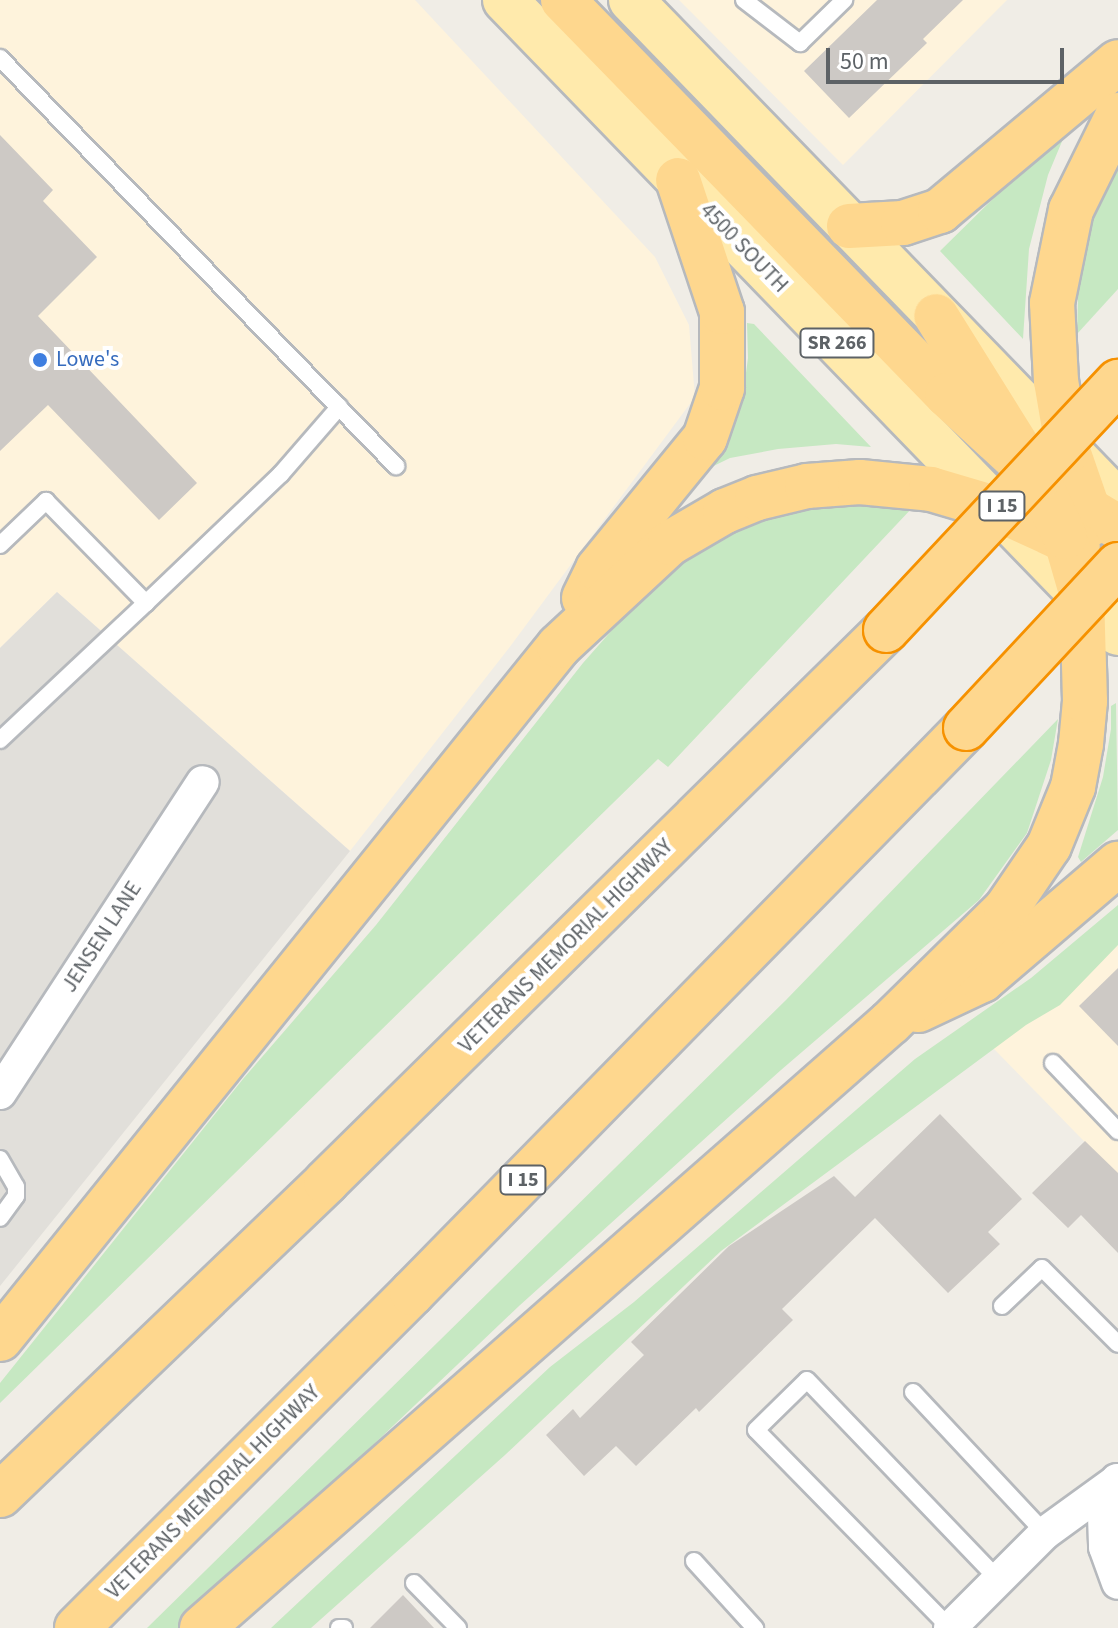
<!DOCTYPE html>
<html>
<head>
<meta charset="utf-8">
<style>
	body { margin:0 }
	#map { position:relative; width:1118px; height:1628px; overflow:hidden; background:#f0ede6; font-family:"Source Sans 3",sans-serif }
	div>[style] { position:absolute }
	[style*='--x'] { left:calc(var(--x)*1px); top:calc(var(--y)*1px); width:calc(var(--w)*1px); rotate:calc(var(--a)*1deg) }
	.commercial>* { inset:0; background:#fef3dc }
	.industrial>* { inset:0; background:#e1dfda }
	.green>* { inset:0; background:#c6e8c2 }
	.building>* { inset:0; background:#cdc9c5 }
	.roads { filter:drop-shadow(2px 0 #b6b9bd) drop-shadow(-2px 0 #b6b9bd) drop-shadow(0 2px #b6b9bd) drop-shadow(0 -2px #b6b9bd) }
	.lane>* { height:16px; margin:-8px; padding:0 8px; transform-origin:8px; border-radius:8px; background:#fff }
	.street>* { height:32px; margin:-16px; padding:0 16px; transform-origin:16px; border-radius:16px; background:#fff }
	.primary>* { height:44px; margin:-22px; padding:0 22px; transform-origin:22px; border-radius:22px; background:#ffeaac }
	.highway>* { height:44px; margin:-22px; padding:0 22px; transform-origin:22px; border-radius:22px; background:#fed78e }
	.bridges { filter:drop-shadow(2px 0 #f69100) drop-shadow(-2px 0 #f69100) drop-shadow(0 2px #f69100) drop-shadow(0 -2px #f69100) }
	.highway-bridge>* { height:44px; margin:-22px; padding:0 22px; transform-origin:22px; border-radius:22px; background:#fed78e }
	.dots>* { width:22px; height:22px; translate:-50% -50%; box-sizing:border-box; border:4px solid #fff; border-radius:50% }
	span { translate:-50% -50%; white-space:nowrap; text-align:center; line-height:1.15; -webkit-text-stroke:8px #fff; paint-order:stroke }
	.shield-label span { padding:2px 6px; background:#fff; border:2px solid; border-radius:6px; -webkit-text-stroke-width:0 }
	.shield-label { font-size:20px; color:#5d6266; font-weight:700 }
	.street-label { font-size:22px; color:#5d6266 }
	.shop-label { font-size:22px; color:#366cbe }
	.left { translate:0 -50%; text-align:left }
	.scale { position:absolute; left:826px; top:48px; width:238px; height:36px; box-sizing:border-box; border:4px solid #5d6266; border-top:0; padding-left:10px; font-size:24px; line-height:28px; white-space:nowrap; color:#5d6266; -webkit-text-stroke:6px #fff; paint-order:stroke }
</style>
</head>
<body>
<div id="map">
	<div class="commercial">
		<div style="clip-path:polygon(0 0,415px 0,655px 257px,689px 325px,695px 397px,509px 648px,350px 851px,57px 592px,0 648px)"></div>
		<div style="clip-path:polygon(679px 0,1007px 0,843px 165px)"></div>
		<div style="clip-path:polygon(1118px 926px,1118px 1176px,993px 1048px)"></div>
	</div>
	<div class="industrial">
		<div style="clip-path:polygon(57px 592px,350px 851px,0 1286px,0 648px)"></div>
	</div>
	<div class="green">
		<div style="clip-path:polygon(1058px 135px,1063px 139px,1048px 175px,1029px 249px,1023px 339px,940px 251px)"></div>
		<div style="clip-path:polygon(1118px 150px,1118px 289px,1077px 334px,1079px 260px,1088px 223px)"></div>
		<div style="clip-path:polygon(747px 323px,754px 324px,871px 447px,836px 444px,778px 449px,730px 458px,693px 476px,734px 416px,743px 395px,748px 358px)"></div>
		<div style="clip-path:polygon(857px 502px,913px 507px,668px 767px,658px 759px,0 1403px,0 1383px,243px 1079px,376px 925px,583px 663px,628px 612px,685px 561px,732px 533px,798px 509px)"></div>
		<div style="clip-path:polygon(1116px 703px,1118px 830px,1081px 862px,1078px 857px,1103px 777px,1111px 729px,1111px 706px)"></div>
		<div style="clip-path:polygon(1058px 719px,1051px 760px,1027px 833px,979px 900px,781px 1070px,519px 1306px,181px 1628px,147px 1628px,786px 1000px)"></div>
		<div style="clip-path:polygon(1118px 905px,1118px 945px,1060px 1005px,1026px 1025px,721px 1251px,505px 1455px,311px 1628px,271px 1628px,550px 1367px,634px 1302px,915px 1059px,1031px 978px)"></div>
	</div>
	<div class="building">
		<div style="clip-path:polygon(877px 0,963px 0,923px 39px,927px 43px,849px 118px,804px 71px)"></div>
		<div style="clip-path:polygon(0 135px,53px 190px,43px 201px,97px 257px,38px 316px,197px 483px,159px 520px,48px 405px,0 451px)"></div>
		<div style="clip-path:polygon(1118px 968px,1118px 1046px,1079px 1006px)"></div>
		<div style="clip-path:polygon(940px 1114px,1022px 1199px,988px 1232px,1000px 1244px,948px 1293px,875px 1218px,782px 1309px,793px 1320px,699px 1412px,696px 1408px,636px 1466px,616px 1446px,584px 1476px,546px 1435px,573px 1409px,580px 1418px,644px 1355px,631px 1342px,729px 1246px,834px 1176px,855px 1197px)"></div>
		<div style="clip-path:polygon(1085px 1141px,1118px 1173px,1118px 1253px,1081px 1215px,1068px 1228px,1032px 1193px)"></div>
		<div style="clip-path:polygon(403px 1595px,434px 1628px,370px 1628px)"></div>
	</div>
	<div class="roads">
		<div class="lane">
			<div style="--x:744;--y:0;--w:71;--a:37.5"></div>
			<div style="--x:800;--y:43;--w:62;--a:-44.3"></div>
			<div style="--x:0;--y:58;--w:569;--a:45.86"></div>
			<div style="--x:0;--y:545;--w:64;--a:-43.7"></div>
			<div style="--x:46;--y:501;--w:143;--a:45.6"></div>
			<div style="--x:146;--y:603;--w:187;--a:-43.7"></div>
			<div style="--x:281;--y:474;--w:89;--a:-49.1"></div>
			<div style="--x:0;--y:740;--w:200;--a:-43.2"></div>
			<div style="--x:1053;--y:1063;--w:94;--a:46.3"></div>
			<div style="--x:0;--y:1159;--w:32;--a:60"></div>
			<div style="--x:16;--y:1187;--w:9;--a:90"></div>
			<div style="--x:16;--y:1196;--w:27;--a:126"></div>
			<div style="--x:1002;--y:1306;--w:55;--a:-43.5"></div>
			<div style="--x:1042;--y:1268;--w:107;--a:45"></div>
			<div style="--x:913;--y:1392;--w:193;--a:46.9"></div>
			<div style="--x:694;--y:1561;--w:91;--a:47.7"></div>
			<div style="--x:414;--y:1583;--w:63;--a:45.6"></div>
			<div style="--x:339;--y:1628;--w:5;--a:0"></div>
			<div style="--x:950;--y:1628;--w:277;--a:-134.4"></div>
			<div style="--x:756;--y:1430;--w:71;--a:-44.4"></div>
			<div style="--x:807;--y:1380;--w:276;--a:46.2"></div>
		</div>
		<div class="street">
			<div style="--x:0;--y:1093;--w:371;--a:-56.9"></div>
			<div style="--x:1117;--y:1480;--w:38;--a:110"></div>
			<div style="--x:1104;--y:1516;--w:31;--a:88"></div>
			<div style="--x:1105;--y:1547;--w:38;--a:70"></div>
			<div style="--x:950;--y:1628;--w:134;--a:-45"></div>
			<div style="--x:1045;--y:1533;--w:90;--a:-36"></div>
		</div>
		<div class="primary">
			<div style="--x:505;--y:0;--w:881;--a:45.92"></div>
			<div style="--x:631;--y:0;--w:699;--a:45.87"></div>
		</div>
		<div class="highway">
			<div style="--x:563;--y:0;--w:551;--a:45.81"></div>
			<div style="--x:947;--y:395;--w:124;--a:42.7"></div>
			<div style="--x:1038;--y:479;--w:93;--a:31"></div>
			<div style="--x:849;--y:226;--w:54;--a:-3.2"></div>
			<div style="--x:903;--y:223;--w:39;--a:-18"></div>
			<div style="--x:940;--y:211;--w:232;--a:-39.9"></div>
			<div style="--x:1093;--y:523;--w:76;--a:-109.1"></div>
			<div style="--x:1068;--y:451;--w:71;--a:-99.7"></div>
			<div style="--x:1056;--y:381;--w:78;--a:-92.9"></div>
			<div style="--x:1052;--y:303;--w:95;--a:-78.5"></div>
			<div style="--x:1071;--y:210;--w:106;--a:-63.7"></div>
			<div style="--x:584;--y:598;--w:32;--a:-64"></div>
			<div style="--x:598;--y:569;--w:169;--a:-50.8"></div>
			<div style="--x:705;--y:438;--w:53;--a:-71.2"></div>
			<div style="--x:722;--y:388;--w:76;--a:-90"></div>
			<div style="--x:722;--y:312;--w:139;--a:-108.4"></div>
			<div style="--x:918;--y:1010;--w:71;--a:-25.1"></div>
			<div style="--x:982;--y:980;--w:179;--a:-40.5"></div>
			<div style="--x:0;--y:1339;--w:890;--a:-51.11"></div>
			<div style="--x:559;--y:646;--w:151;--a:-42.9"></div>
			<div style="--x:670;--y:543;--w:64;--a:-30.2"></div>
			<div style="--x:725;--y:511;--w:35;--a:-22"></div>
			<div style="--x:757;--y:498;--w:51;--a:-13.5"></div>
			<div style="--x:807;--y:486;--w:53;--a:-4.3"></div>
			<div style="--x:860;--y:482;--w:71;--a:5.6"></div>
			<div style="--x:931;--y:489;--w:67;--a:16.5"></div>
			<div style="--x:995;--y:508;--w:91;--a:24.6"></div>
			<div style="--x:0;--y:1495;--w:452;--a:-43.8"></div>
			<div style="--x:326;--y:1182;--w:786;--a:-44.59"></div>
			<div style="--x:77;--y:1628;--w:474;--a:-45"></div>
			<div style="--x:412;--y:1293;--w:791;--a:-45.56"></div>
			<div style="--x:202;--y:1628;--w:916;--a:-41.33"></div>
			<div style="--x:890;--y:1023;--w:163;--a:-44.5"></div>
			<div style="--x:1006;--y:909;--w:76;--a:-55.7"></div>
			<div style="--x:1049;--y:846;--w:64;--a:-67.9"></div>
			<div style="--x:1073;--y:787;--w:44;--a:-79.5"></div>
			<div style="--x:1081;--y:744;--w:43;--a:-84.7"></div>
			<div style="--x:1085;--y:701;--w:105;--a:-91.6"></div>
			<div style="--x:1082;--y:596;--w:61;--a:-106.1"></div>
			<div style="--x:1065;--y:537;--w:64;--a:-115"></div>
			<div style="--x:1038;--y:479;--w:192;--a:-122"></div>
		</div>
	</div>
	<div class="bridges">
		<div class="highway-bridge">
			<div style="--x:886;--y:630;--w:340;--a:-46.9"></div>
			<div style="--x:966;--y:728;--w:223;--a:-47"></div>
		</div>
	</div>
	<div class="dots">
		<div style="left:40px;top:360px;background:#3f7fe0"></div>
	</div>
	<div class="shield-label">
		<span style="left:837px;top:343px">SR 266</span>
		<span style="left:1002px;top:506px">I 15</span>
		<span style="left:523px;top:1180px">I 15</span>
	</div>
	<div class="street-label">
		<span style="left:744px;top:248px;rotate:46deg">4500 SOUTH</span>
		<span style="left:102px;top:937px;rotate:-57deg">JENSEN LANE</span>
		<span style="left:566px;top:946px;rotate:-45deg">VETERANS MEMORIAL HIGHWAY</span>
		<span style="left:213px;top:1492px;rotate:-45deg">VETERANS MEMORIAL HIGHWAY</span>
	</div>
	<div class="shop-label">
		<span class="left" style="left:56px;top:360px">Lowe's</span>
	</div>
	<div class="scale">50 m</div>
</div>
</body>
</html>
